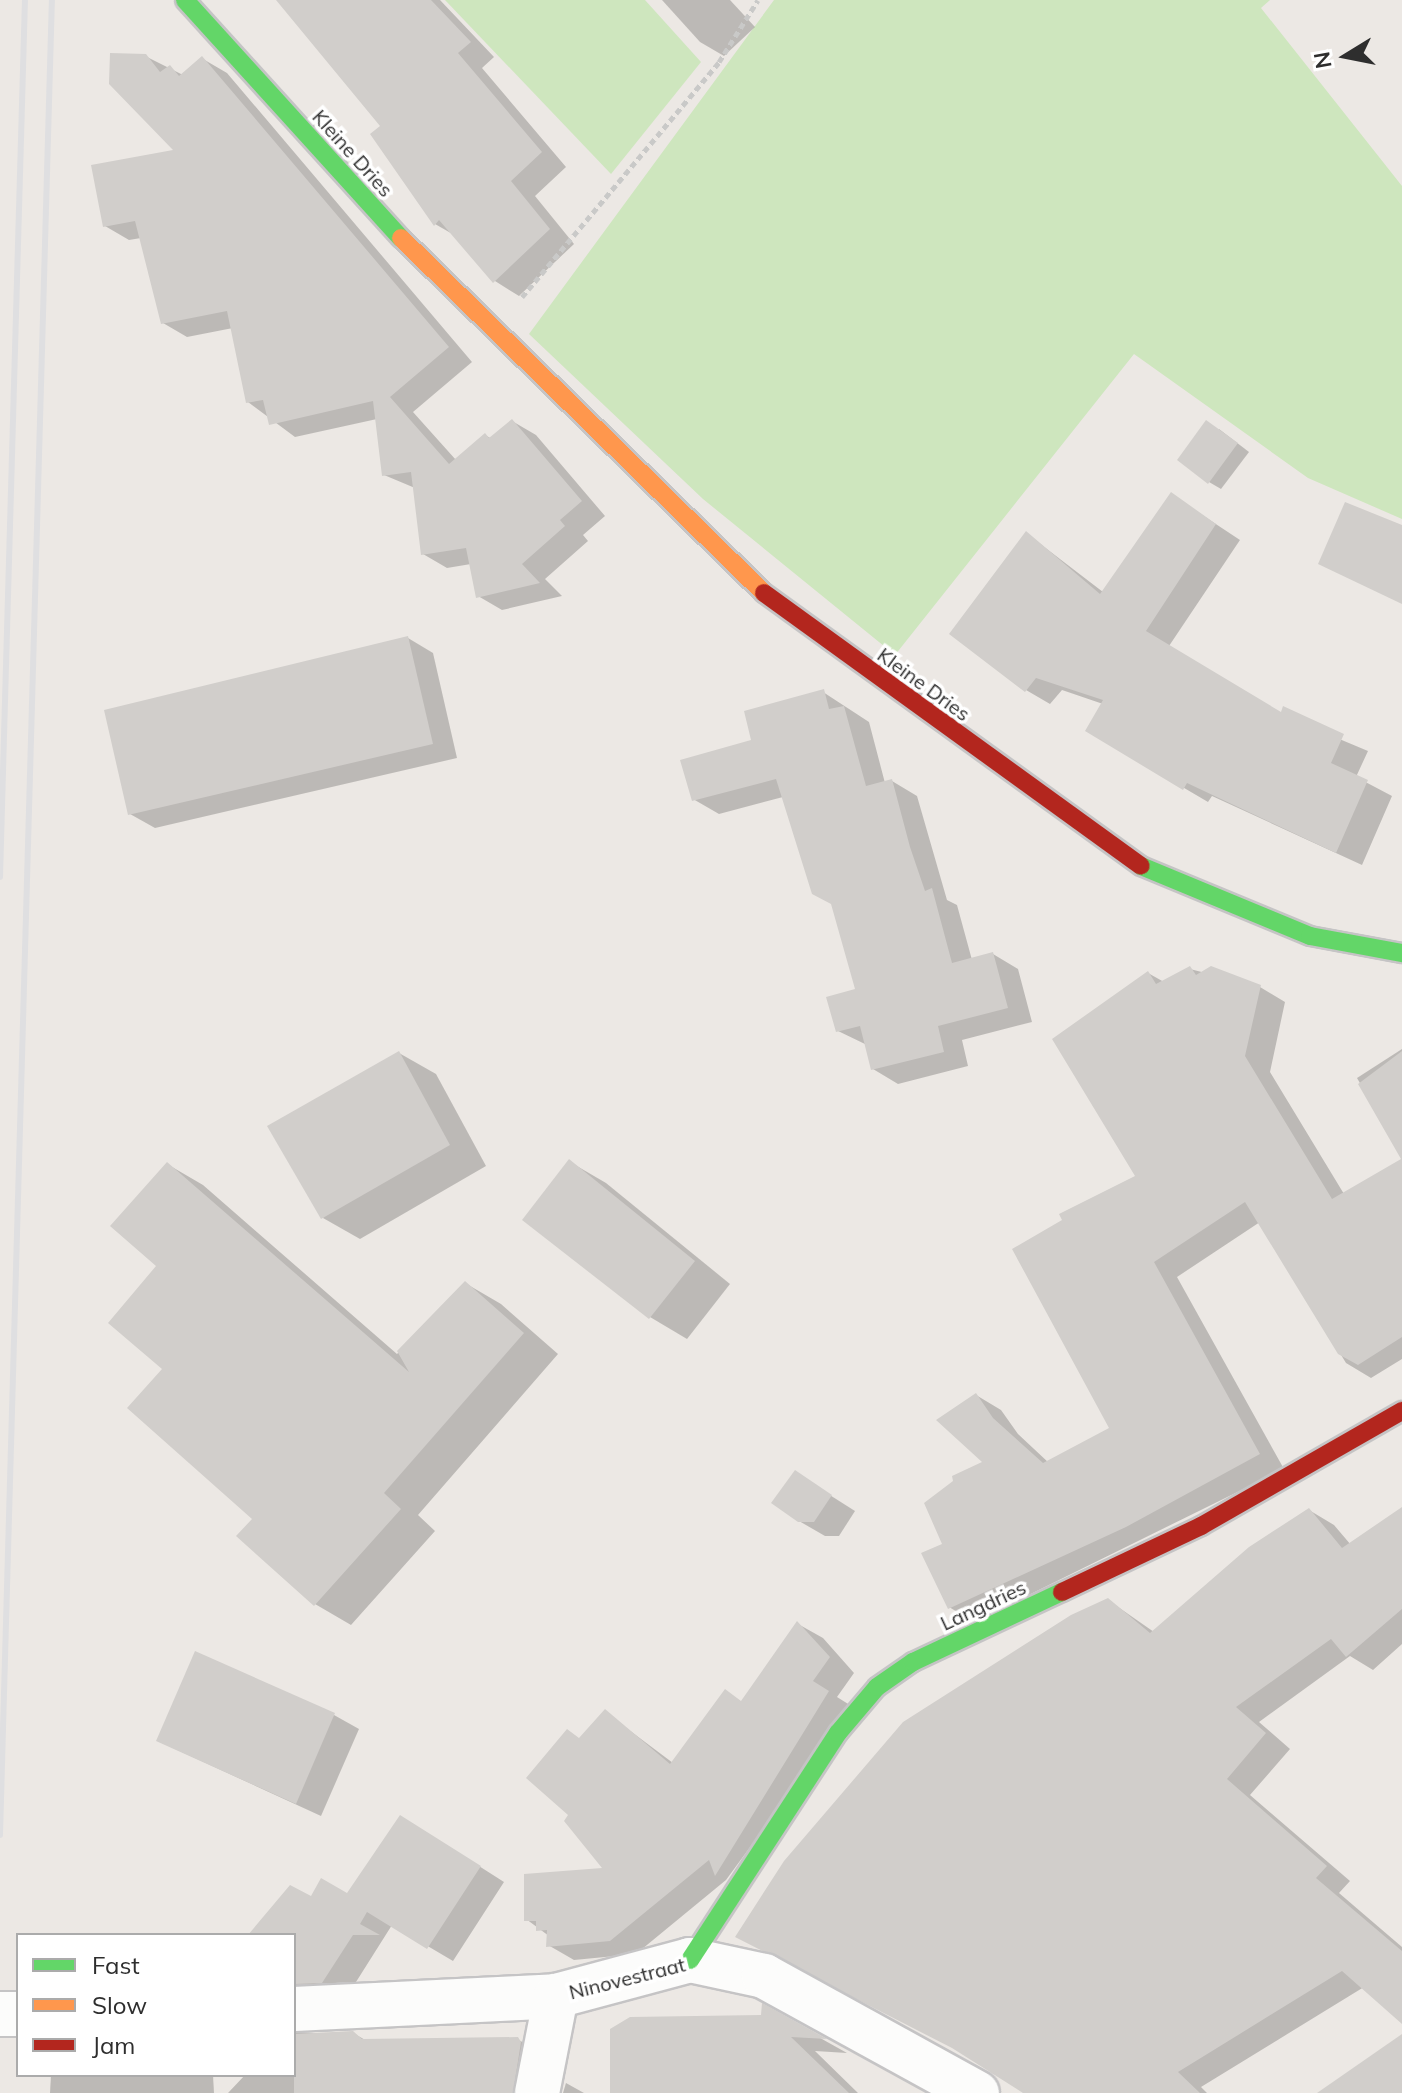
<!DOCTYPE html>
<html>
<head>
<meta charset="utf-8">
<style>
	body { margin:0 }
	#map { position:relative; width:1402px; height:2093px; overflow:hidden; background:#ece8e4; font-family:Mulish,sans-serif }
	div>[style] { position:absolute }
	[style*='--x'] { left:calc(var(--x)*1px); top:calc(var(--y)*1px); width:calc(var(--w)*1px); rotate:calc(var(--a)*1deg) }
	.green>* { inset:0; background:#cee6be }
	.shadow>* { inset:0; background:#0003 }
	.building>* { inset:0; background:#d1cecb }
	.path>* { height:5px; margin-top:-2.5px; transform-origin:0; background:repeating-linear-gradient(90deg,#c9c9c8 0 6px,transparent 0 10px) }
	.roads { filter:drop-shadow(2px 0 #c5c4c5) drop-shadow(-2px 0 #c5c4c5) drop-shadow(0 2px #c5c4c5) drop-shadow(0 -2px #c5c4c5) }
	.street>* { height:44px; margin:-22px; padding:0 22px; transform-origin:22px; border-radius:22px; background:#fcfcfb }
	.fast>* { height:18px; margin:-9px; padding:0 9px; transform-origin:9px; border-radius:9px; background:#63d668 }
	.slow>* { height:18px; margin:-9px; padding:0 9px; transform-origin:9px; border-radius:9px; background:#ff974d }
	.jam>* { height:18px; margin:-9px; padding:0 9px; transform-origin:9px; border-radius:9px; background:#b3261e }
	.rail>* { height:6px; margin:-3px; padding:0 3px; transform-origin:3px; border-radius:3px; background:#dfdfe1 }
	span { translate:-50% -50%; white-space:nowrap; text-align:center; line-height:1.15; -webkit-text-stroke:7px #fff; paint-order:stroke }
	.street-label { font-size:20px; color:#2e2e2e }
	.legend { position:absolute; left:16px; top:1933px; width:280px; height:144px; box-sizing:border-box; background:#fff; border:2px solid #ababab; margin:0; padding:10px 14px; list-style:none; font-size:24px; color:#2e2e2e }
	.legend li { display:flex; align-items:center; gap:16px; height:40px }
	.legend b { width:40px; border:2px solid #ababab }
	.north { position:absolute; left:1306px; top:16px; width:80px; height:80px; -webkit-text-stroke:6px #fff; paint-order:stroke; rotate:260deg; font-size:22px; font-weight:700; line-height:32px; text-align:center; color:#2e2e2e }
	.north::after { content:''; display:block; margin:auto; width:28px; height:36px; background:#2e2e2e; clip-path:polygon(50% 0,100% 100%,50% 72%,0 100%) }
</style>
</head>
<body>
<div id="map">
	<div class="green">
		<div style="clip-path:polygon(445px 0,645px 0,701px 62px,611px 174px)"></div>
		<div style="clip-path:polygon(774px 0,1270px 0,1261px 8px,1402px 186px,1402px 519px,1308px 478px,1134px 354px,895px 655px,703px 499px,529px 334px)"></div>
	</div>
	<div class="shadow">
		<div style="clip-path:polygon(280px 0,440px 0,494px 57px,482px 68px,566px 167px,535px 196px,574px 244px,519px 296px,495px 281px,456px 236px,435px 224px,383px 126px)"></div>
		<div style="clip-path:polygon(662px 0,730px 0,755px 27px,724px 56px,700px 42px)"></div>
		<div style="clip-path:polygon(145px 56px,183px 75px,203px 59px,227px 73px,472px 362px,413px 412px,456px 460px,485px 435px,492px 439px,512px 421px,536px 435px,605px 516px,583px 535px,588px 541px,545px 579px,562px 596px,502px 610px,478px 596px,471px 564px,447px 568px,423px 554px,415px 488px,384px 475px,377px 419px,295px 437px,248px 402px,233px 328px,187px 337px,163px 323px,141px 238px,129px 240px,105px 226px,177px 151px)"></div>
		<div style="clip-path:polygon(1219px 429px,1249px 452px,1221px 489px,1209px 482px)"></div>
		<div style="clip-path:polygon(1172px 495px,1240px 540px,1169px 646px,1282px 715px,1368px 751px,1356px 777px,1392px 796px,1362px 865px,1212px 796px,1208px 802px,1087px 731px,1103px 704px,1062px 690px,1050px 704px,1026px 690px,1026px 533px,1103px 592px)"></div>
		<div style="clip-path:polygon(408px 638px,433px 653px,457px 758px,155px 828px,130px 814px)"></div>
		<div style="clip-path:polygon(823px 692px,869px 722px,885px 783px,892px 781px,917px 796px,947px 900px,957px 905px,972px 960px,993px 954px,1018px 969px,1032px 1022px,962px 1040px,968px 1066px,898px 1084px,873px 1069px,867px 1045px,838px 1031px,857px 990px,833px 904px,783px 797px,719px 814px,693px 799px,754px 741px)"></div>
		<div style="clip-path:polygon(1190px 969px,1260px 987px,1285px 1002px,1270px 1072px,1344px 1194px,1402px 1161px,1402px 1359px,1371px 1378px,1346px 1363px,1260px 1222px,1177px 1277px,1284px 1469px,974px 1622px,949px 1607px,945px 1545px,986px 1463px,976px 1395px,1001px 1410px,1018px 1434px,1049px 1463px,1112px 1428px,1138px 1177px,1148px 973px,1164px 982px)"></div>
		<div style="clip-path:polygon(1402px 1049px,1402px 1156px,1357px 1078px)"></div>
		<div style="clip-path:polygon(399px 1053px,436px 1074px,486px 1166px,360px 1239px,323px 1218px)"></div>
		<div style="clip-path:polygon(570px 1162px,606px 1183px,730px 1284px,687px 1339px,650px 1317px)"></div>
		<div style="clip-path:polygon(167px 1164px,203px 1185px,397px 1354px,465px 1283px,501px 1304px,558px 1354px,418px 1515px,435px 1531px,351px 1625px,315px 1604px,255px 1519px,165px 1369px,159px 1266px)"></div>
		<div style="clip-path:polygon(795px 1473px,855px 1511px,839px 1536px,825px 1536px,799px 1521px)"></div>
		<div style="clip-path:polygon(1309px 1510px,1334px 1525px,1351px 1545px,1402px 1512px,1402px 1644px,1373px 1670px,1350px 1656px,1259px 1722px,1290px 1749px,1250px 1795px,1350px 1881px,1339px 1893px,1402px 1947px,1402px 2021px,1364px 1987px,1201px 2087px,1207px 2093px,1026px 2093px,1108px 1600px,1154px 1632px)"></div>
		<div style="clip-path:polygon(798px 1624px,823px 1638px,854px 1673px,837px 1697px,853px 1707px,726px 1880px,636px 1954px,574px 1960px,548px 1945px,549px 1936px,526px 1919px,606px 1870px,571px 1815px,581px 1740px,605px 1712px,673px 1763px,725px 1692px,742px 1702px)"></div>
		<div style="clip-path:polygon(334px 1715px,359px 1729px,321px 1816px,158px 1741px)"></div>
		<div style="clip-path:polygon(424px 1831px,504px 1882px,453px 1961px,392px 1925px,356px 1982px,294px 1985px,294px 1935px,251px 1935px,311px 1899px,348px 1896px)"></div>
		<div style="clip-path:polygon(763px 2006px,847px 2053px,815px 2051px,858px 2093px,612px 2093px,763px 2017px)"></div>
		<div style="clip-path:polygon(294px 2033px,353px 2033px,367px 2041px,517px 2039px,542px 2053px,540px 2093px,228px 2093px,245px 2075px,294px 2075px)"></div>
		<div style="clip-path:polygon(51px 2075px,213px 2075px,214px 2093px,50px 2093px)"></div>
		<div style="clip-path:polygon(566px 2083px,584px 2093px,563px 2093px)"></div>
	</div>
	<div class="building">
		<div style="clip-path:polygon(276px 0,431px 0,471px 42px,458px 53px,542px 152px,511px 181px,550px 229px,493px 283px,439px 220px,434px 226px,370px 134px,380px 126px)"></div>
		<div style="clip-path:polygon(110px 53px,146px 54px,160px 72px,170px 65px,179px 76px,202px 56px,449px 347px,390px 397px,449px 464px,485px 433px,489px 438px,512px 419px,582px 501px,560px 520px,565px 526px,522px 564px,540px 583px,476px 598px,466px 548px,421px 555px,411px 472px,382px 476px,373px 401px,269px 425px,263px 400px,246px 403px,227px 311px,161px 324px,135px 221px,103px 227px,91px 165px,173px 150px,109px 84px)"></div>
		<div style="clip-path:polygon(1206px 420px,1238px 443px,1208px 484px,1177px 460px)"></div>
		<div style="clip-path:polygon(1171px 492px,1216px 524px,1146px 631px,1281px 712px,1283px 706px,1344px 734px,1331px 763px,1368px 780px,1336px 853px,1187px 783px,1183px 790px,1085px 731px,1103px 700px,1036px 678px,1025px 692px,949px 634px,1026px 531px,1100px 594px)"></div>
		<div style="clip-path:polygon(1345px 502px,1402px 525px,1402px 604px,1318px 564px)"></div>
		<div style="clip-path:polygon(408px 636px,433px 744px,128px 815px,104px 710px)"></div>
		<div style="clip-path:polygon(824px 689px,829px 709px,844px 706px,866px 786px,892px 779px,910px 847px,925px 891px,932px 888px,952px 963px,993px 952px,1008px 1008px,938px 1026px,944px 1052px,871px 1070px,860px 1026px,836px 1032px,826px 997px,855px 989px,831px 904px,812px 894px,776px 779px,692px 801px,680px 760px,751px 740px,744px 711px)"></div>
		<div style="clip-path:polygon(1190px 966px,1196px 975px,1211px 966px,1261px 985px,1245px 1056px,1332px 1199px,1401px 1159px,1358px 1084px,1402px 1051px,1402px 1337px,1358px 1365px,1338px 1354px,1245px 1202px,1154px 1262px,1260px 1454px,1126px 1527px,948px 1609px,921px 1553px,942px 1544px,924px 1503px,953px 1481px,952px 1476px,982px 1462px,936px 1420px,976px 1393px,993px 1418px,1043px 1463px,1109px 1428px,1012px 1249px,1062px 1220px,1059px 1214px,1135px 1176px,1052px 1039px,1148px 971px,1156px 984px)"></div>
		<div style="clip-path:polygon(399px 1051px,450px 1145px,321px 1219px,267px 1126px)"></div>
		<div style="clip-path:polygon(569px 1159px,695px 1261px,649px 1319px,522px 1220px)"></div>
		<div style="clip-path:polygon(167px 1162px,409px 1372px,397px 1351px,465px 1281px,524px 1333px,384px 1493px,401px 1509px,314px 1606px,236px 1536px,252px 1519px,127px 1408px,162px 1369px,108px 1323px,156px 1266px,110px 1226px)"></div>
		<div style="clip-path:polygon(795px 1470px,832px 1495px,814px 1522px,798px 1522px,771px 1503px)"></div>
		<div style="clip-path:polygon(1402px 1507px,1402px 1609px,1346px 1657px,1331px 1639px,1236px 1707px,1266px 1733px,1227px 1779px,1327px 1866px,1316px 1878px,1402px 1951px,1402px 2024px,1342px 1971px,1178px 2072px,1200px 2093px,1023px 2093px,952px 2048px,735px 1937px,784px 1861px,903px 1722px,1071px 1615px,1108px 1598px,1150px 1633px,1249px 1547px,1309px 1508px,1342px 1548px)"></div>
		<div style="clip-path:polygon(797px 1621px,830px 1657px,813px 1681px,829px 1691px,715px 1876px,709px 1860px,610px 1941px,546px 1947px,547px 1930px,536px 1931px,536px 1921px,524px 1921px,524px 1874px,602px 1868px,564px 1821px,568px 1815px,526px 1778px,567px 1729px,579px 1738px,605px 1709px,670px 1764px,725px 1689px,741px 1701px)"></div>
		<div style="clip-path:polygon(195px 1651px,335px 1713px,296px 1804px,156px 1741px)"></div>
		<div style="clip-path:polygon(400px 1815px,481px 1866px,427px 1949px,367px 1912px,360px 1924px,380px 1935px,353px 1935px,322px 1983px,294px 1984px,294px 1935px,248px 1935px,290px 1885px,311px 1896px,321px 1878px,347px 1893px)"></div>
		<div style="clip-path:polygon(762px 2003px,827px 2039px,791px 2037px,849px 2093px,610px 2093px,610px 2029px,630px 2017px,761px 2015px)"></div>
		<div style="clip-path:polygon(353px 2031px,362px 2039px,518px 2037px,521px 2042px,513px 2093px,294px 2093px,294px 2034px)"></div>
		<div style="clip-path:polygon(1402px 2034px,1402px 2093px,1317px 2093px)"></div>
	</div>
	<div class="path">
		<div style="--x:522;--y:297;--w:307;--a:-50"></div>
		<div style="--x:719;--y:62;--w:73;--a:-57.8"></div>
	</div>
	<div class="roads">
		<div class="street">
			<div style="--x:294;--y:2009;--w:262;--a:-2.8"></div>
			<div style="--x:556;--y:1996;--w:139;--a:-15"></div>
			<div style="--x:690;--y:1960;--w:76;--a:12.2"></div>
			<div style="--x:764;--y:1976;--w:243;--a:28.8"></div>
			<div style="--x:0;--y:2014;--w:18;--a:0"></div>
			<div style="--x:537;--y:2093;--w:99;--a:-78.9"></div>
		</div>
		<div class="fast">
			<div style="--x:185;--y:0;--w:321;--a:47.8"></div>
			<div style="--x:1141;--y:866;--w:183;--a:22.5"></div>
			<div style="--x:1310;--y:936;--w:94;--a:10.5"></div>
			<div style="--x:690;--y:1960;--w:271;--a:-56.9"></div>
			<div style="--x:838;--y:1733;--w:60;--a:-49.7"></div>
			<div style="--x:877;--y:1687;--w:44;--a:-34.8"></div>
			<div style="--x:913;--y:1662;--w:165;--a:-25.2"></div>
		</div>
		<div class="slow">
			<div style="--x:401;--y:238;--w:508;--a:44.36"></div>
		</div>
		<div class="jam">
			<div style="--x:764;--y:593;--w:465;--a:35.9"></div>
			<div style="--x:1062;--y:1592;--w:154;--a:-25.4"></div>
			<div style="--x:1201;--y:1526;--w:232;--a:-29.8"></div>
		</div>
	</div>
	<div class="rail">
		<div style="--x:0;--y:877;--w:877;--a:-88.37"></div>
		<div style="--x:0;--y:1835;--w:1836;--a:-88.38"></div>
	</div>
	<div class="street-label">
		<span style="left:353px;top:153px;rotate:48deg">Kleine Dries</span>
		<span style="left:924px;top:684px;rotate:36deg">Kleine Dries</span>
		<span style="left:983px;top:1605px;rotate:-25deg">Langdries</span>
		<span style="left:627px;top:1978px;rotate:-14deg">Ninovestraat</span>
	</div>
	<ul class="legend">
	<li><b style="height:10px;background:#63d668"></b>Fast</li>
	<li><b style="height:10px;background:#ff974d"></b>Slow</li>
	<li><b style="height:10px;background:#b3261e"></b>Jam</li>
	</ul>
	<div class="north">N</div>
</div>
</body>
</html>
